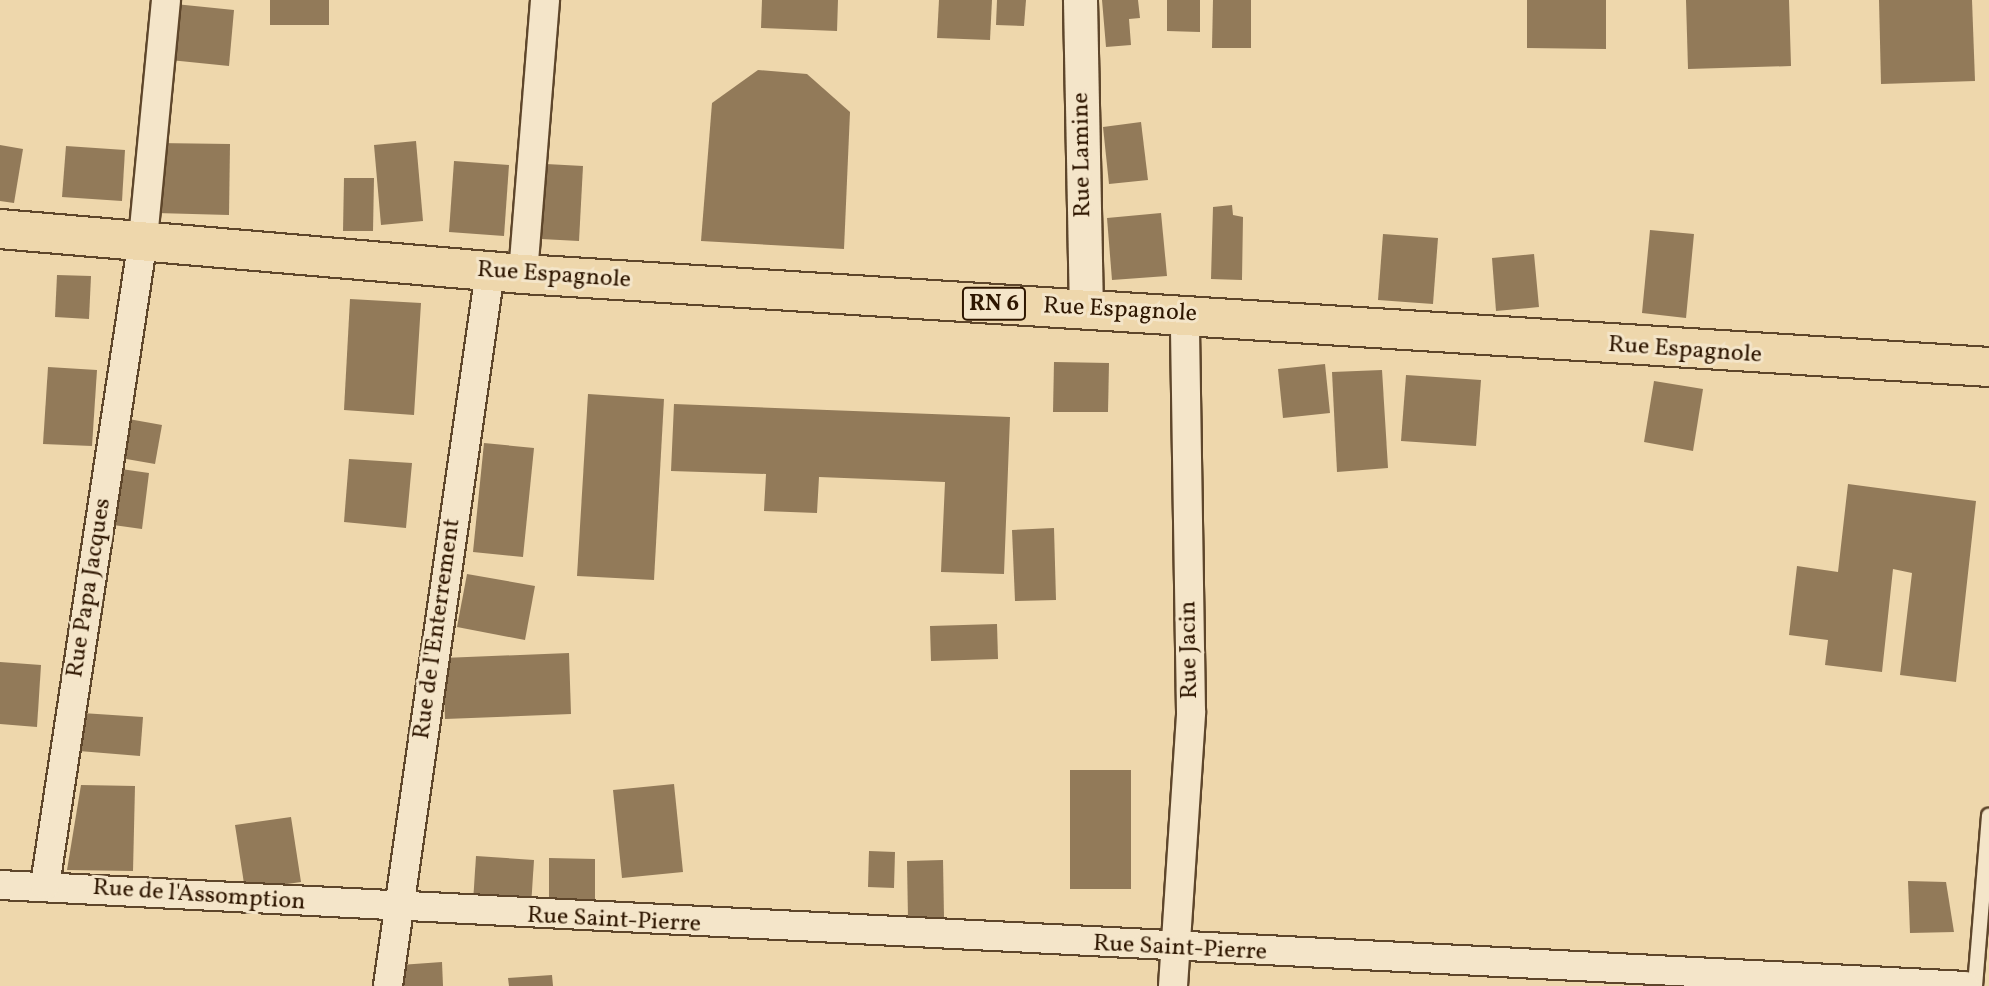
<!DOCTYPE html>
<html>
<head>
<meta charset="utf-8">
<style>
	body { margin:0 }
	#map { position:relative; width:1989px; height:986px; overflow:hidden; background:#eed7ac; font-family:Vollkorn,serif }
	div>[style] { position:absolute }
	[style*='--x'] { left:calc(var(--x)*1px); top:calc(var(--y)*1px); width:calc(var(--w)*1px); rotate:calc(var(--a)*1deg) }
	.building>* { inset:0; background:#927a59 }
	.roads { filter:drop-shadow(2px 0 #5e462b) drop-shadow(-2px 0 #5e462b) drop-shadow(0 2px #5e462b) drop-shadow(0 -2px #5e462b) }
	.service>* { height:14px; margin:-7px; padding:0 7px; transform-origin:7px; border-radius:7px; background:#f4e5c9 }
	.minor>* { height:28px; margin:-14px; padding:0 14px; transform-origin:14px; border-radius:14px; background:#f4e5c9 }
	.tertiary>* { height:33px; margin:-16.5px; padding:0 16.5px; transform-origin:16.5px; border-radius:16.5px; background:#f4e5c9 }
	.primary>* { height:38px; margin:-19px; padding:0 19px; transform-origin:19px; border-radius:19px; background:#eed7ac }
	span { translate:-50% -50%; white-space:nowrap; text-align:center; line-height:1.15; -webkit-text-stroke:6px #f4e5c9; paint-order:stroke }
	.shield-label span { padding:2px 5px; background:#f4e5c9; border:2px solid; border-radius:5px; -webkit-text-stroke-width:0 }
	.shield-label { font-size:23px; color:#2e1600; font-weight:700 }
	.street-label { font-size:24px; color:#2e1600 }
</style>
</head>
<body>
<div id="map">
	<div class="building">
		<div style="clip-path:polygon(270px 0,329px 0,329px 25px,270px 25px)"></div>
		<div style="clip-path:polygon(762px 0,838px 0,837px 31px,761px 28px)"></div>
		<div style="clip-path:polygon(939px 0,992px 0,990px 40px,937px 38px)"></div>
		<div style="clip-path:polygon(997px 0,1026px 0,1024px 26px,996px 25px)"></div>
		<div style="clip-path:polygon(1102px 0,1138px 0,1140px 18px,1129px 19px,1131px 45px,1106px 47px)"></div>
		<div style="clip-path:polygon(1167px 0,1200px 0,1200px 32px,1167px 31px)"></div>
		<div style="clip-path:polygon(1213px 0,1251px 0,1251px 48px,1212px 48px)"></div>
		<div style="clip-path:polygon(1527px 0,1606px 0,1606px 49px,1527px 48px)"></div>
		<div style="clip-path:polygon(1686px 0,1789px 0,1791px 66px,1688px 69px)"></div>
		<div style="clip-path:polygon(1879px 0,1972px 0,1975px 81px,1881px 84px)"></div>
		<div style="clip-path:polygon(175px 4px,234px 10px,229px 66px,170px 60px)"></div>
		<div style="clip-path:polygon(758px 70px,807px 74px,850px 112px,844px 249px,701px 241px,712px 103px)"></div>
		<div style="clip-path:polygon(1141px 122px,1148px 180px,1109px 184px,1103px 127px)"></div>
		<div style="clip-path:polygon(416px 141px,423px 221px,381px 225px,374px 145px)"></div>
		<div style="clip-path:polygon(157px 143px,230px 144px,229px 215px,156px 213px)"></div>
		<div style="clip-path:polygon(0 145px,23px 149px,14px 203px,0 201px)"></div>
		<div style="clip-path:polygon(66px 146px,125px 150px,122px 201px,62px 197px)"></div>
		<div style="clip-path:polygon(454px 161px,509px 165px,504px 236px,449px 232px)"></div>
		<div style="clip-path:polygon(546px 164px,583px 166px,579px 241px,541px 239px)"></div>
		<div style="clip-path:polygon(344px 178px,374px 178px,373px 231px,343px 231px)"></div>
		<div style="clip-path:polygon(1232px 205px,1233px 215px,1243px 217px,1242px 280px,1211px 279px,1213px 207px)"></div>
		<div style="clip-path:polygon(1161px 213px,1167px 276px,1112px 280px,1107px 218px)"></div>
		<div style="clip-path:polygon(1650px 230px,1694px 234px,1686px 318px,1642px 313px)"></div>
		<div style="clip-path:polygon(1383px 234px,1438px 238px,1433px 304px,1378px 300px)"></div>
		<div style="clip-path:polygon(1534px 254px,1539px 307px,1496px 311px,1492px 258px)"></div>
		<div style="clip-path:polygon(57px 275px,91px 276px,89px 319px,55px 317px)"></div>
		<div style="clip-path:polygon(350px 299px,421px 303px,414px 415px,344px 410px)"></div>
		<div style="clip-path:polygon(1054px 362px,1109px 363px,1108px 412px,1053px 412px)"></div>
		<div style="clip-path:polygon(1325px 364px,1330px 413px,1283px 418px,1278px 369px)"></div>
		<div style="clip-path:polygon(48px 367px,97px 370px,92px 446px,43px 444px)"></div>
		<div style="clip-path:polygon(1382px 370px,1388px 468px,1337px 472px,1332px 372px)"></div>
		<div style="clip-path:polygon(1406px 375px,1481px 380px,1476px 446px,1401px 441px)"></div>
		<div style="clip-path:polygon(1654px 381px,1703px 389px,1693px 451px,1644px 442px)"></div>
		<div style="clip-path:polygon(588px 394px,664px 399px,654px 580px,577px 576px)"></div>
		<div style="clip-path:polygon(674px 404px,1010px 417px,1004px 574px,941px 572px,945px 482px,819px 477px,817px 513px,764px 511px,766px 474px,671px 471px)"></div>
		<div style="clip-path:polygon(123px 418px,162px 425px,155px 464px,115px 457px)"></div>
		<div style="clip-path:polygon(484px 443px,534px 448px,523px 557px,473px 552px)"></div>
		<div style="clip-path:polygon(349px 459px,412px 463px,406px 528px,344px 522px)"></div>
		<div style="clip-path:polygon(114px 468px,149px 473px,142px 529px,106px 524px)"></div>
		<div style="clip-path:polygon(1848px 484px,1976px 501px,1956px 682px,1900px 675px,1912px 573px,1893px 569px,1882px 672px,1825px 665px,1828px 640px,1789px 635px,1797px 566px,1838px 572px)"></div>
		<div style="clip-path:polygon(1054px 528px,1056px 600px,1015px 601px,1012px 530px)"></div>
		<div style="clip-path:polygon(467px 574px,535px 586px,525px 640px,457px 627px)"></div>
		<div style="clip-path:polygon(997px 624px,998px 659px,931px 661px,930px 626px)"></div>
		<div style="clip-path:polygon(569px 653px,571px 714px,445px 719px,443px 658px)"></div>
		<div style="clip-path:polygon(0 662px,41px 665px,37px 727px,0 724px)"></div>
		<div style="clip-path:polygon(82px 713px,143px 717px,140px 756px,79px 751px)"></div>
		<div style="clip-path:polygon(1070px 770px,1131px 770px,1131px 889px,1070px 889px)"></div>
		<div style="clip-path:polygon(674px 784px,683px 872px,622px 878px,613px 790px)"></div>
		<div style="clip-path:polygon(81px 785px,135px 786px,133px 871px,67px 870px)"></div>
		<div style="clip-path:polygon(291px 817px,301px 882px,245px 890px,235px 825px)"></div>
		<div style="clip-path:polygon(869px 851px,895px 852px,894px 888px,868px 887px)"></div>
		<div style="clip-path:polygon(476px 856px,534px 860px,531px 906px,473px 902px)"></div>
		<div style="clip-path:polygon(549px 858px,595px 859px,595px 903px,549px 903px)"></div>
		<div style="clip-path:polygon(943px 860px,944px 917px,908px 919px,907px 861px)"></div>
		<div style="clip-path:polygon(1908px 881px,1946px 882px,1954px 932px,1910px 933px)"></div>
		<div style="clip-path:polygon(442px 962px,443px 986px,401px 986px,400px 965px)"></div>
		<div style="clip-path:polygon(552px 975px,553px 986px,509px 986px,508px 978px)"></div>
	</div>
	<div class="roads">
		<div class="service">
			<div style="--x:1975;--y:986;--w:171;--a:-85.3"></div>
		</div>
		<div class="minor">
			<div style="--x:523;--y:274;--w:275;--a:-85.4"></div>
			<div style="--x:0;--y:885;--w:1967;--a:2.94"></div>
			<div style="--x:45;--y:885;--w:653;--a:-81.37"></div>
			<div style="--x:143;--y:239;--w:240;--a:-84.5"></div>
			<div style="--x:388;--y:986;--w:721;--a:-81.87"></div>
			<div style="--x:1173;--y:986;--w:275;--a:-86.2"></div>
			<div style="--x:1191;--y:712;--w:398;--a:-90.9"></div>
		</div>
		<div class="tertiary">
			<div style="--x:1080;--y:0;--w:310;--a:88.9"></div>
		</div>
		<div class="primary">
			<div style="--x:0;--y:229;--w:525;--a:4.92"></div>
			<div style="--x:523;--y:274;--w:1469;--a:3.63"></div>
		</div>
	</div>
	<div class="shield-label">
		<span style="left:994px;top:304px">RN 6</span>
	</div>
	<div class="street-label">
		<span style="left:1083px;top:155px;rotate:-91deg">Rue Lamine</span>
		<span style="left:554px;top:276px;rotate:4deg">Rue Espagnole</span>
		<span style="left:1120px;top:311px;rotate:3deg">Rue Espagnole</span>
		<span style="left:1685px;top:351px;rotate:4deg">Rue Espagnole</span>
		<span style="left:90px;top:588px;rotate:-81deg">Rue Papa Jacques</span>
		<span style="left:438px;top:629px;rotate:-82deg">Rue de l'Enterrement</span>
		<span style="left:1190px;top:650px;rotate:-91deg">Rue Jacin</span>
		<span style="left:199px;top:896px;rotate:4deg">Rue de l'Assomption</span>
		<span style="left:614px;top:921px;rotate:3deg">Rue Saint-Pierre</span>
		<span style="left:1180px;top:949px;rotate:3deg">Rue Saint-Pierre</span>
	</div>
</div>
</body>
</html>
